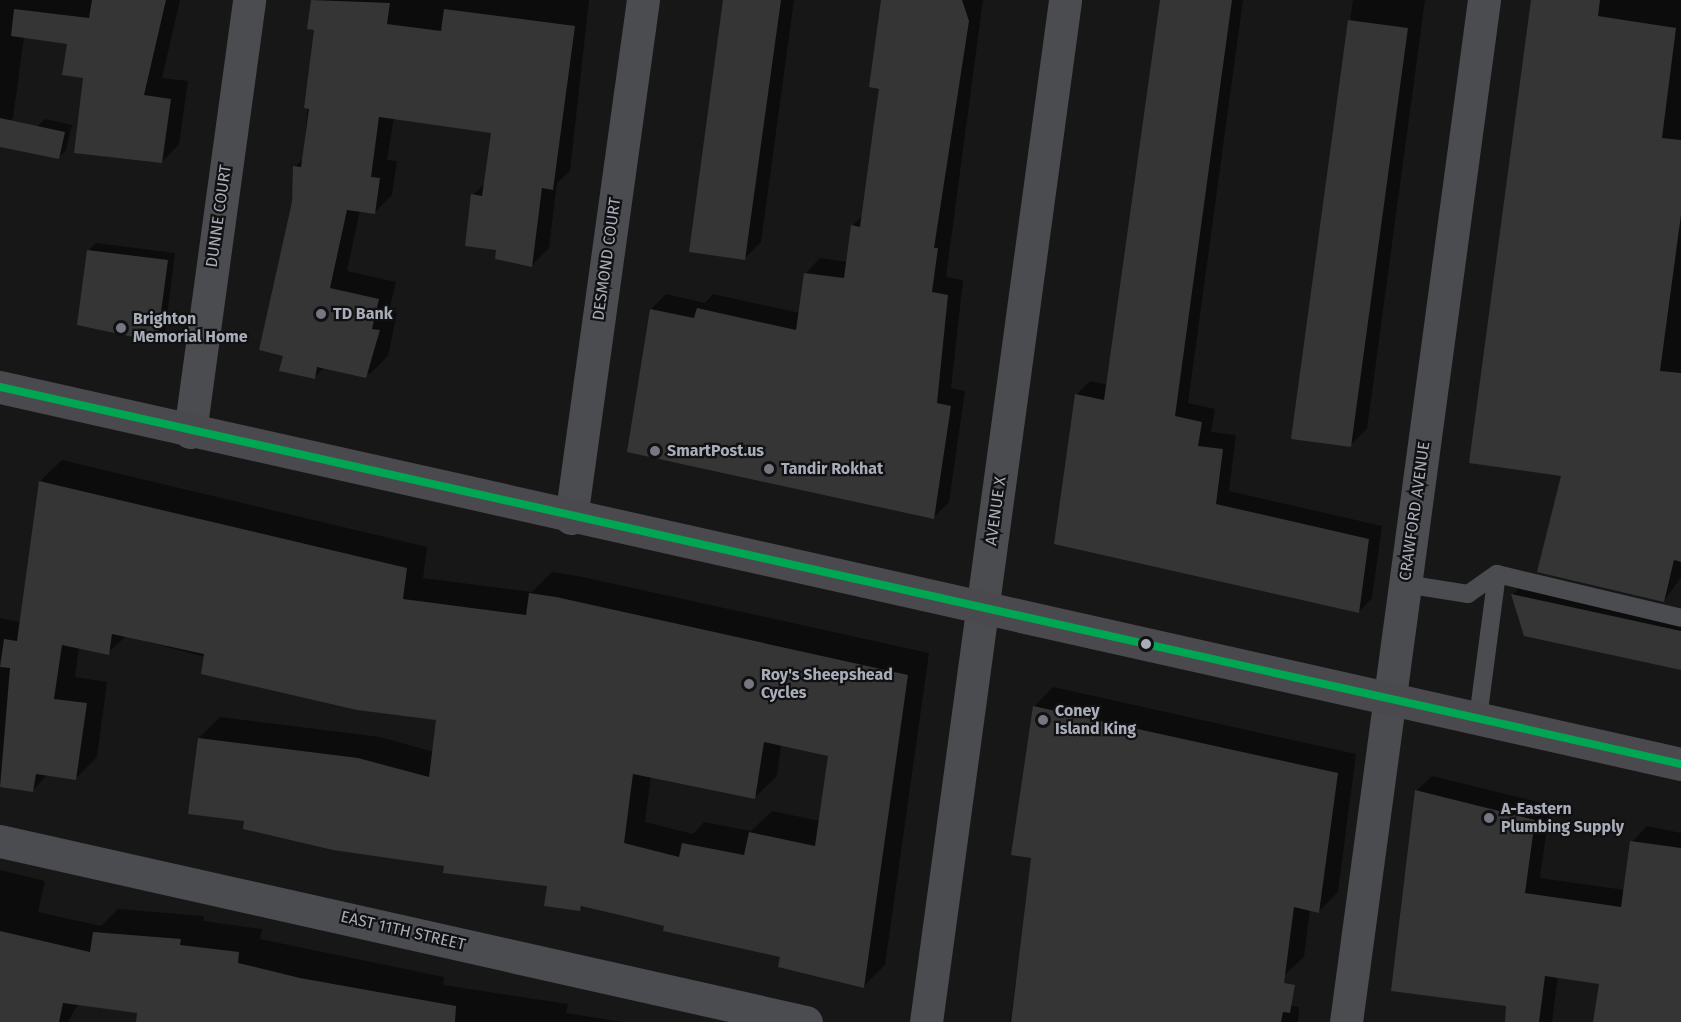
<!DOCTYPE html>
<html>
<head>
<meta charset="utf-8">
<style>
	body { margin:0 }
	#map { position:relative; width:1681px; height:1022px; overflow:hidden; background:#171717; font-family:"Fira Sans",sans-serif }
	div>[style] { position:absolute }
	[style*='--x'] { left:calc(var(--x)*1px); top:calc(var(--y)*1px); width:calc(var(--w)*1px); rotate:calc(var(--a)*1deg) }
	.shadow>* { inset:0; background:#0007 }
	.building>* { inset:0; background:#353536 }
	.lane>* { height:18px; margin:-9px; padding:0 9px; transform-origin:9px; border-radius:9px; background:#4b4c50 }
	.street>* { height:33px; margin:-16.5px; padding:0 16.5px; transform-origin:16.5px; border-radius:16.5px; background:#4b4c50 }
	.secondary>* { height:33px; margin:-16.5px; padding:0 16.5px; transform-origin:16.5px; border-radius:16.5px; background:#4a4a4e }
	.bus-1>* { height:8px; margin:-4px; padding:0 4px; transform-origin:4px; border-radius:4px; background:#00a651 }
	.dots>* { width:16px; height:16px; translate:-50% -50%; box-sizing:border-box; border:3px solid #111113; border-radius:50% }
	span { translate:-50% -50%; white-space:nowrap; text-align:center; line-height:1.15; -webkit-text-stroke:4.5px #111113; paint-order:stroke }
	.street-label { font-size:16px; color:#a8adb8 }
	.poi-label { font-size:16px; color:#a8adb8; font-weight:700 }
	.left { translate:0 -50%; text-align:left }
</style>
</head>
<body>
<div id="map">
	<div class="shadow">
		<div style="clip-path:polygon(0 0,180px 0,162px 78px,188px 81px,179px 144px,162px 162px,68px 43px,24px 37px,13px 118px,0 131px)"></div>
		<div style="clip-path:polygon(311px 0,589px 0,570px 171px,557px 183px,549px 248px,531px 266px,498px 249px,473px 195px,486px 182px,493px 131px,394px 117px,387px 160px,397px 161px,392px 195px,374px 213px,360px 210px,347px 271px,396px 282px,389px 311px,397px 313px,388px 356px,370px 374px,325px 367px,314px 378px,284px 354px,295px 167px,303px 159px,315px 29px,308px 24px)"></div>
		<div style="clip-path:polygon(725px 0,794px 0,761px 242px,745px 258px)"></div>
		<div style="clip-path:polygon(882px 0,983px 0,946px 277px,963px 280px,951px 388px,965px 391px,949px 502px,933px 518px,651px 309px,666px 294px,705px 303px,713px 294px,800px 313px,805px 274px,820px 258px,847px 262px,852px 226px,863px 215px,880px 87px)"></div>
		<div style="clip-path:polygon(1164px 0,1243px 0,1188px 403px,1215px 409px,1211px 432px,1236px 435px,1229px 491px,1382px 526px,1372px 598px,1359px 612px,1056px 543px,1076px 395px,1090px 381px,1108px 385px)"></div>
		<div style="clip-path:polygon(1353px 0,1425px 0,1367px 429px,1350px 445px,1292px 437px)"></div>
		<div style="clip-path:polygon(1532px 0,1681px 0,1681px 577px,1664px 601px,1563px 474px)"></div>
		<div style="clip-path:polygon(45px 119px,72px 125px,66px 150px,58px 158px,37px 127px)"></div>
		<div style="clip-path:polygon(96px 243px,175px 253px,165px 332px,157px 340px,88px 251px)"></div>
		<div style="clip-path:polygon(evenodd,62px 460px,427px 547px,423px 578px,532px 592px,552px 572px,578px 576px,929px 653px,885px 965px,864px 986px,782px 956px,584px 905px,579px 910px,549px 885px,246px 820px,199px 738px,220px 717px,380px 737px,434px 752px,438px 719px,126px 636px,108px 653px,79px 647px,75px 677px,107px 682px,97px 757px,76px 778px,48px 774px,33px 790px,0 786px,0 618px,21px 622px,40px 481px,62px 460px,781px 744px,829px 755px,820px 821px,772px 811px,751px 831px,704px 822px,693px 834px,645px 822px,651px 776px,755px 797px,777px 776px,781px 744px)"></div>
		<div style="clip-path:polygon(1521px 586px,1681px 622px,1681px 668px,1525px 634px,1513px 594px)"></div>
		<div style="clip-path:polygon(1053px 687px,1356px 754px,1338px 892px,1319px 911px,1310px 909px,1304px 957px,1256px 1000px,1299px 1007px,1298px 1022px,1010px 1022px,1033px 857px,1034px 707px)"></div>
		<div style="clip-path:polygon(1432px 776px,1550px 805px,1540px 878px,1625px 890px,1632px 842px,1647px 826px,1681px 833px,1681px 1022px,1595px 1022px,1601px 982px,1558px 976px,1552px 1022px,1506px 1022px,1508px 1004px,1416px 791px)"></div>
		<div style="clip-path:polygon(0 870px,45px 881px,38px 912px,101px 926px,118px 909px,204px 916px,203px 921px,262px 929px,260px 939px,444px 977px,443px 985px,568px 1004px,566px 1013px,622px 1022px,138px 1022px,139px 1012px,83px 995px,68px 1022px,0 1022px)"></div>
	</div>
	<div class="building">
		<div style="clip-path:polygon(92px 0,166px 0,144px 95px,171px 99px,162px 163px,74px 153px,83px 78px,62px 75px,67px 44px,11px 36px,14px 9px,89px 18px)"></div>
		<div style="clip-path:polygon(311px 0,390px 3px,387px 24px,441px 31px,444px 9px,575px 26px,553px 190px,542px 188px,532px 267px,495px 259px,496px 250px,465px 246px,471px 194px,482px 196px,491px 133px,379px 117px,371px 177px,380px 178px,375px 214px,347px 210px,330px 288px,379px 299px,372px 329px,380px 330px,366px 378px,317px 367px,315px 379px,279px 371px,283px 356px,259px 350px,292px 202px,293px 166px,301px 167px,309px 109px,304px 108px,314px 30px,307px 29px)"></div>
		<div style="clip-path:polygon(723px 0,781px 0,745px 260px,689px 252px)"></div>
		<div style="clip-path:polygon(881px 0,962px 0,969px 21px,934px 248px,938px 248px,932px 292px,948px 295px,937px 403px,951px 406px,934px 519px,627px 452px,650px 309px,694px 318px,697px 308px,796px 330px,804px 273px,844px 278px,851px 225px,860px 227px,874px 123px,879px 89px,869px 87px)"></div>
		<div style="clip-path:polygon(1160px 0,1232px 0,1175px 416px,1202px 422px,1198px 446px,1223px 449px,1216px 504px,1369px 539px,1359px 613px,1054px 544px,1075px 394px,1104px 400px)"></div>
		<div style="clip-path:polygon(1531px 0,1600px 0,1598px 16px,1676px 28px,1662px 138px,1681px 140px,1681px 215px,1660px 371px,1681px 373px,1681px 562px,1674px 560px,1664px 602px,1537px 572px,1561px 476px,1469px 463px)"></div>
		<div style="clip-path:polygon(1348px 20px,1408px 28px,1351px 447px,1291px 439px)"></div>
		<div style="clip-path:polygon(0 118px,65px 132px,59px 159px,0 147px)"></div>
		<div style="clip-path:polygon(87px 250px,168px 260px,157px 342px,77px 325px)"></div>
		<div style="clip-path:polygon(evenodd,39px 481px,407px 568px,403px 599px,526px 615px,529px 593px,556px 597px,908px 675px,864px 988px,778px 967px,780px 957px,663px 931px,664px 926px,624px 916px,581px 906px,580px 911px,544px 906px,547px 886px,443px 873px,444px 866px,333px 850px,243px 829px,244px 821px,188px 814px,198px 738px,358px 758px,429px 777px,436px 720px,357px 710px,201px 674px,204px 654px,112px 634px,109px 655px,62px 645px,54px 699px,87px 703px,76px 780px,36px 774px,33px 792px,0 787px,10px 668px,0 667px,4px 639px,17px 641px,39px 481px,764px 742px,828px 756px,815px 846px,749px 832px,744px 855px,682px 843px,679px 857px,624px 843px,633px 774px,755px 799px,764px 742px)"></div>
		<div style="clip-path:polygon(1511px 594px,1681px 631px,1681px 670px,1524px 636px)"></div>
		<div style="clip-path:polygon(1033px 706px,1338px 773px,1319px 913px,1294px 907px,1284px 983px,1295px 985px,1290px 1013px,1283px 1012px,1281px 1022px,1011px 1022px,1031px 858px,1011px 855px)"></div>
		<div style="clip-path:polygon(1415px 790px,1535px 820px,1525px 893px,1621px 907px,1630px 841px,1681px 848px,1681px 1022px,1593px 1022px,1599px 984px,1545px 976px,1539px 1022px,1505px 1022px,1506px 1006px,1391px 991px)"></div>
		<div style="clip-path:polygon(0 931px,90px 952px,93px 932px,181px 939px,180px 945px,239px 952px,238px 963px,300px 978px,456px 1006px,455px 1022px,136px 1022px,137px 1013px,63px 1003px,59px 1022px,0 1022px)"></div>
	</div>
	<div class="lane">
		<div style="--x:1405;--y:584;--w:64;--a:9"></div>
		<div style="--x:1468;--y:594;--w:35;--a:-35"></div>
		<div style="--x:1497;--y:574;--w:189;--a:13.4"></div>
		<div style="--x:1478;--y:718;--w:145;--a:-82.5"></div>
	</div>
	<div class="street">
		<div style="--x:190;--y:432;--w:436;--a:-82.2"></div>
		<div style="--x:571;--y:518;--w:523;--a:-82.09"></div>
		<div style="--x:0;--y:841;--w:826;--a:12.66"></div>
		<div style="--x:926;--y:1022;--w:1031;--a:-82.25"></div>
		<div style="--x:1346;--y:1022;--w:1031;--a:-82.31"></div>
	</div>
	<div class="secondary">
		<div style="--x:0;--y:387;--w:1723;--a:12.64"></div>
	</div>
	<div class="bus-1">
		<div style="--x:0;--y:387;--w:1723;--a:12.64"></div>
	</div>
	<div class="dots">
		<div style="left:321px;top:314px;background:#757880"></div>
		<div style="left:121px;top:328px;background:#757880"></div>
		<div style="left:655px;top:451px;background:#757880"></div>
		<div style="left:769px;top:469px;background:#757880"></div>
		<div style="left:1146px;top:644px;background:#a8adb8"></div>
		<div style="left:749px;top:684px;background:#757880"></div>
		<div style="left:1043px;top:720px;background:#757880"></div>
		<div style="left:1489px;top:818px;background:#757880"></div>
	</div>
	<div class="street-label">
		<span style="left:219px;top:216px;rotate:-82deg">DUNNE COURT</span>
		<span style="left:607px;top:259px;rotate:-82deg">DESMOND COURT</span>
		<span style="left:996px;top:511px;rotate:-82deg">AVENUE X</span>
		<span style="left:1415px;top:511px;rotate:-82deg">CRAWFORD AVENUE</span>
		<span style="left:403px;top:931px;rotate:13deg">EAST 11TH STREET</span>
	</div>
	<div class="poi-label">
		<span class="left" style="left:333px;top:314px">TD Bank</span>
		<span class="left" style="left:133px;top:328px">Brighton<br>Memorial Home</span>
		<span class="left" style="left:667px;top:451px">SmartPost.us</span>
		<span class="left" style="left:781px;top:469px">Tandir Rokhat</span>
		<span class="left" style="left:761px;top:684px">Roy's Sheepshead<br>Cycles</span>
		<span class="left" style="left:1055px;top:720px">Coney<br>Island King</span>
		<span class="left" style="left:1501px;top:818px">A-Eastern<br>Plumbing Supply</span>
	</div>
</div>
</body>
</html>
